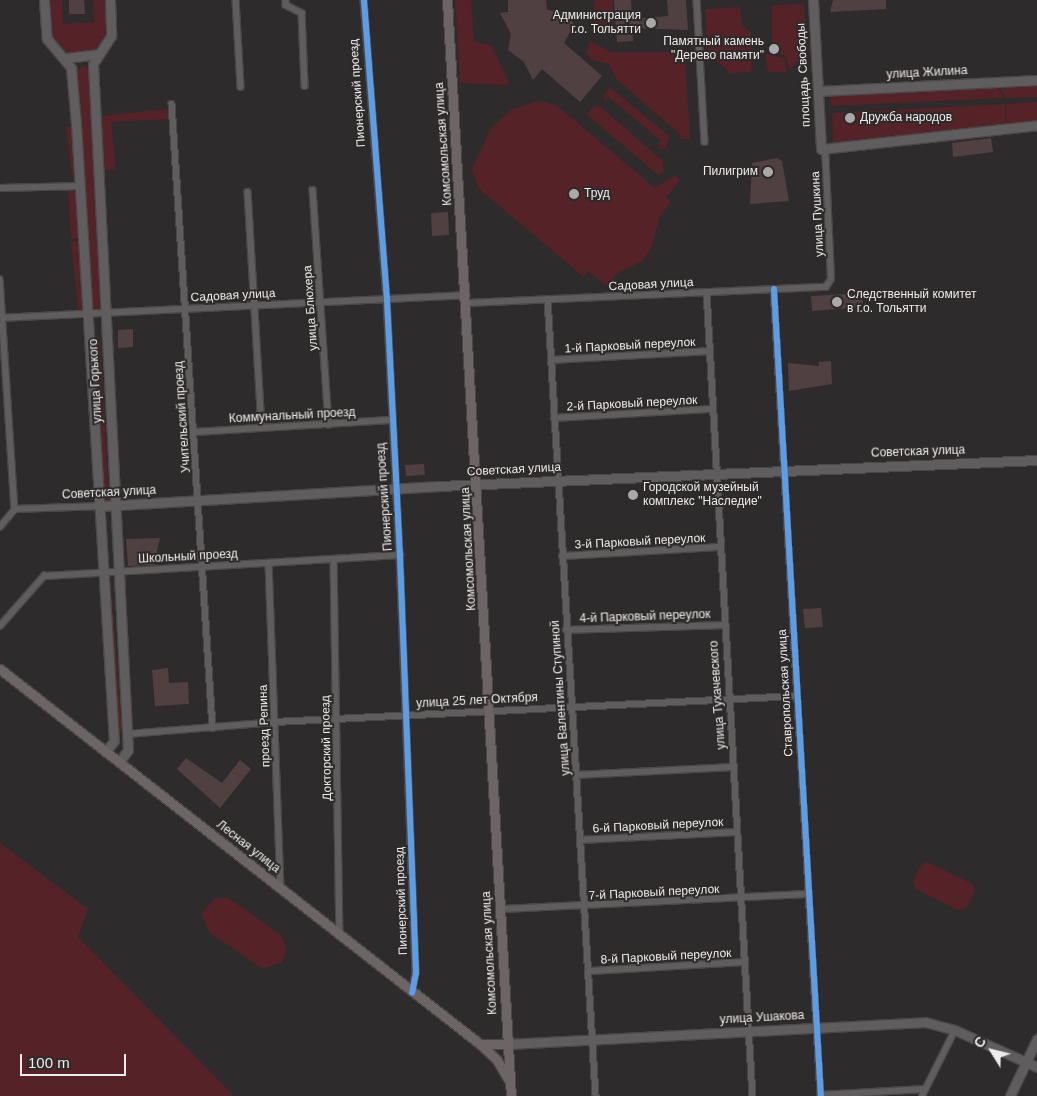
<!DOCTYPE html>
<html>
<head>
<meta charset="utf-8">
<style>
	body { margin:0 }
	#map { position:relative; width:1037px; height:1096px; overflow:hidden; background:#2d2b2b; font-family:Helvetica,sans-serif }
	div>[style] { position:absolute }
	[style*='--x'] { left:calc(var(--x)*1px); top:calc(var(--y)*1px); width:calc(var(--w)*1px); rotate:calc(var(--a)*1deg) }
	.green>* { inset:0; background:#552228 }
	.building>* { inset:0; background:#504042 }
	.roads { filter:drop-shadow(1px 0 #494747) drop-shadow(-1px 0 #494747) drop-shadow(0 1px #494747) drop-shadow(0 -1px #494747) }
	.street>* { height:5.5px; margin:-2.75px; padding:0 2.75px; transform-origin:2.75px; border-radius:2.75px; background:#5f5d5d }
	.secondary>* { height:9px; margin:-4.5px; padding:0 4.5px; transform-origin:4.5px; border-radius:4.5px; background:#5f5d5d }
	.primary>* { height:9px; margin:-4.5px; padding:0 4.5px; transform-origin:4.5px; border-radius:4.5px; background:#6d6465 }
	.cycleway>* { height:6px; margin:-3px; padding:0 3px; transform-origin:3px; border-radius:3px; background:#5a9eea }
	.dots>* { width:14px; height:14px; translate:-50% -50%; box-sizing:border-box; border:2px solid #2e2a2a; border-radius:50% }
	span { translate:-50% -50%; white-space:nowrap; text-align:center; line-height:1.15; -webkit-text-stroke:4px #2e2a2a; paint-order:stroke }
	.poi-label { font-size:12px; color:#edebeb }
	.right { translate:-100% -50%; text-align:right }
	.left { translate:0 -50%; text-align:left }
	.street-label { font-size:12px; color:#edebeb }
	.north { position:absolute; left:967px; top:1026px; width:50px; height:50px; -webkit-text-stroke:4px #2e2a2a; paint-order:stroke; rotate:306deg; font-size:14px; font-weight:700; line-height:20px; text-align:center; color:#edebeb }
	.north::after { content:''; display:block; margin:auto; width:18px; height:22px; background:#edebeb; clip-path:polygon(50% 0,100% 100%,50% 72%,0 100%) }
	.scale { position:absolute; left:20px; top:1054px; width:106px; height:22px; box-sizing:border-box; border:2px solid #edebeb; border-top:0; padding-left:6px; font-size:15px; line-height:18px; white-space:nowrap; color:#edebeb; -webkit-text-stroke:4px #2e2a2a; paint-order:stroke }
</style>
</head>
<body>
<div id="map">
	<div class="green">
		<div style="clip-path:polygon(48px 0,62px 0,63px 24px,94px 22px,93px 0,105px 0,106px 32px,102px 43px,92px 52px,69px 54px,60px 49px,50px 35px)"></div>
		<div style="clip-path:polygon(455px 0,471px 0,474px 42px,491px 45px,509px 82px,507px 85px,460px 83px)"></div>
		<div style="clip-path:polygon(594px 0,613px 0,614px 25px,595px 27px)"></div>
		<div style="clip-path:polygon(804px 4px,807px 51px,790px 70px,786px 57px,772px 46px,772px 5px)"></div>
		<div style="clip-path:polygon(740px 7px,742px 26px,751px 32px,752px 67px,751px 72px,730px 73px,708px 53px,705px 9px)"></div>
		<div style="clip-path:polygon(590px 41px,611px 52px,685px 52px,690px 139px,680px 139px,681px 135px,616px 79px,608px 63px,592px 60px,586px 53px)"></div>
		<div style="clip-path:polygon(765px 54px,784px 58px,787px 72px,768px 72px)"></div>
		<div style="clip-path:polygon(83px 65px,90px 70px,100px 307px,97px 310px,93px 306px,77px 71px)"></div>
		<div style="clip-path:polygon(1037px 84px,1037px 97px,1006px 98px,999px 86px)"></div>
		<div style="clip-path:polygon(997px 86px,1004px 98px,831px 106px,831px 95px)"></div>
		<div style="clip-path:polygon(610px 87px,669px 136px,666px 149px,658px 149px,660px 140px,609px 97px,605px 101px,603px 96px)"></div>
		<div style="clip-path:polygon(539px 101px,556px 105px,655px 188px,675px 175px,680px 181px,666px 197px,671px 202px,660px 216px,651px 249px,642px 261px,616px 274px,607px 286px,588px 271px,584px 277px,478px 188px,472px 169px,491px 128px,511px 110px)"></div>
		<div style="clip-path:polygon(1037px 102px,1037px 120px,1007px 124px,1006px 104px)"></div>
		<div style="clip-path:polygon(1005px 104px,1006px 124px,833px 146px,832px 113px,848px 112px,845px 121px,855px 121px,851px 112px)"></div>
		<div style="clip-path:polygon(595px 106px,601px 107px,663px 161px,663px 172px,658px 175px,586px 114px)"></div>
		<div style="clip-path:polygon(170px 109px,171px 119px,111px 122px,116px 169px,141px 167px,103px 170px,100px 116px)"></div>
		<div style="clip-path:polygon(66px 127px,72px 127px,76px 179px,73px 182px)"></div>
		<div style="clip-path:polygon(68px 190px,77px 191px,79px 238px,71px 239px)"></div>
		<div style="clip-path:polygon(80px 241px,83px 309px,78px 310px,71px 242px)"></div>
		<div style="clip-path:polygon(98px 339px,100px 342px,109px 503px,104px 501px,95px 342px)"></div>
		<div style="clip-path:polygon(111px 580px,122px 731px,119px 734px,117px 731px)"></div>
		<div style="clip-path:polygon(0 843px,88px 909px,78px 937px,234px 1096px,0 1096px)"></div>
		<div style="clip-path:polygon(927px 862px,973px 884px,975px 891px,966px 908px,958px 910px,916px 889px,913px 882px,921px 865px)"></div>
		<div style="clip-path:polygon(215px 898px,229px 898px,281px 935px,287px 949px,282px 962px,263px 969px,210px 933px,201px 914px)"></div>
	</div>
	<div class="building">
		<div style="clip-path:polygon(69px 0,84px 0,85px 14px,69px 14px)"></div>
		<div style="clip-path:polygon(508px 0,546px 0,547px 10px,568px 13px,574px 25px,564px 43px,602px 76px,580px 102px,542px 69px,533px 80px,524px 62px,508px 50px,511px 34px,500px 13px,508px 12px)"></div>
		<div style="clip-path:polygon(614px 0,631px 0,632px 19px,668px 16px,667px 0,686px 0,688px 30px,632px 28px,633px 41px,617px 42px)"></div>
		<div style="clip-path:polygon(833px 0,886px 0,886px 9px,830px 12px)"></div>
		<div style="clip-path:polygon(991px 138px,993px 152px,953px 157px,952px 143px)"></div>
		<div style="clip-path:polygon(777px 158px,782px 161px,789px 201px,750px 204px,752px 163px)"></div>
		<div style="clip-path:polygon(448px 212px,449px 235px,432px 236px,431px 213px)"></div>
		<div style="clip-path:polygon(862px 293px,863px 307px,812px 311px,811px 296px)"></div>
		<div style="clip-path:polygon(133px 329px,133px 347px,118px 348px,118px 330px)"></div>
		<div style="clip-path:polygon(831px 361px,832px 384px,789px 391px,788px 363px,819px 366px,818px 362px)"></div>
		<div style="clip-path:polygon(424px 464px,425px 475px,406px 476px,405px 465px)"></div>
		<div style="clip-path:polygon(160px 538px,154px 565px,128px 566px,126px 539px)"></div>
		<div style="clip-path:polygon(821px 608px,823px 627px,805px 628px,803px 609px)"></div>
		<div style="clip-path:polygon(168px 668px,169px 683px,188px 682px,189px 704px,155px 706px,152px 670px)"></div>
		<div style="clip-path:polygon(186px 758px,222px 783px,240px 760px,251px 769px,220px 808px,177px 769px)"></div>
	</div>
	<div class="roads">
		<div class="street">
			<div style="--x:236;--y:0;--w:87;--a:86.7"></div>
			<div style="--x:286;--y:0;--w:5;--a:90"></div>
			<div style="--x:286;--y:5;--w:18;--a:27"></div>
			<div style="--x:302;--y:13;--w:73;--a:87.6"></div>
			<div style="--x:364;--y:0;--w:300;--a:85.6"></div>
			<div style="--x:387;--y:299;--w:256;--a:87.1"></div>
			<div style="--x:400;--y:555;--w:418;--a:87.8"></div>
			<div style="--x:416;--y:973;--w:20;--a:101"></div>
			<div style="--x:697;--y:0;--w:142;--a:86.8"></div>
			<div style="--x:172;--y:104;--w:625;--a:86.24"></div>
			<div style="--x:0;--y:188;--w:80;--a:-1.4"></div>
			<div style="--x:313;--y:190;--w:235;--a:86.1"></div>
			<div style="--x:248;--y:192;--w:236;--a:86.6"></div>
			<div style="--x:0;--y:279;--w:230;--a:86.3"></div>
			<div style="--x:774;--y:289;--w:808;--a:86.67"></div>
			<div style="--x:707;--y:292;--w:805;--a:86.73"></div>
			<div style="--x:548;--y:299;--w:798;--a:86.55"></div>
			<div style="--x:467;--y:303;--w:359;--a:-2.6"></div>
			<div style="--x:826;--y:287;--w:9;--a:-58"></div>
			<div style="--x:831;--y:279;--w:130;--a:-92.6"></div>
			<div style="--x:0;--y:318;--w:467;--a:-2.8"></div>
			<div style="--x:551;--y:360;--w:159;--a:-3.2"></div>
			<div style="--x:554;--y:418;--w:158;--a:-3.3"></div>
			<div style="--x:194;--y:432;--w:197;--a:-3.5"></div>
			<div style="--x:0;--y:527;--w:23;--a:-50"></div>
			<div style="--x:15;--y:509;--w:87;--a:-2"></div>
			<div style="--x:562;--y:556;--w:157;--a:-3.3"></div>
			<div style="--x:334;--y:560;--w:375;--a:89.1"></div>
			<div style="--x:269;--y:563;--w:325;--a:87.9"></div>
			<div style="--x:0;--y:626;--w:67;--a:-48.7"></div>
			<div style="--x:44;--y:576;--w:357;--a:-3.4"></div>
			<div style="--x:566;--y:630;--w:158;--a:-1.8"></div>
			<div style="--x:127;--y:734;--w:148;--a:-4.6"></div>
			<div style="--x:275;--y:722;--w:523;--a:-2.85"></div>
			<div style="--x:576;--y:775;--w:157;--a:-2.9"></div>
			<div style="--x:580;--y:840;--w:157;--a:-2.9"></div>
			<div style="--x:501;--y:909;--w:308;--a:-2.8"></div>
			<div style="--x:589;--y:971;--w:156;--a:-3.3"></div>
			<div style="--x:821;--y:1095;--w:104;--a:-3.3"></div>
			<div style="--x:922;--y:1096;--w:74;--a:-63.4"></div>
		</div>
		<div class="secondary">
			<div style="--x:44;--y:0;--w:39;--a:86"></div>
			<div style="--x:47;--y:39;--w:38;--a:50"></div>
			<div style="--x:71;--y:68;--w:56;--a:84.9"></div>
			<div style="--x:76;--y:124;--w:618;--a:86.48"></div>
			<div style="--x:114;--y:741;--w:14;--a:129"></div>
			<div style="--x:110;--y:0;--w:36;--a:88"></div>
			<div style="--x:111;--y:36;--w:33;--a:123"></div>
			<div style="--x:93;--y:64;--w:687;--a:87.08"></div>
			<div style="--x:128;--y:750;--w:15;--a:127"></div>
			<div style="--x:813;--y:0;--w:149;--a:86.9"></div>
			<div style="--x:821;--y:149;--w:217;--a:-6.3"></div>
			<div style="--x:66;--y:58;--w:32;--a:-7"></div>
			<div style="--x:819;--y:91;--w:218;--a:-2.9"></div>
			<div style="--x:102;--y:506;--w:338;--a:-3.4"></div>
			<div style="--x:439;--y:486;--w:599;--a:-2.49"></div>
			<div style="--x:508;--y:1044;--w:418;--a:-3"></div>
			<div style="--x:925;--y:1022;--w:31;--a:15"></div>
			<div style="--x:955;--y:1030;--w:90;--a:24.3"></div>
			<div style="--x:1010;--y:1096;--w:63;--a:-64.7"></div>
		</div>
		<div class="primary">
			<div style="--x:447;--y:0;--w:1098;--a:86.66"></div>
			<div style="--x:0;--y:669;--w:609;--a:38"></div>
			<div style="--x:480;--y:1044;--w:23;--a:43"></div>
			<div style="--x:497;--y:1060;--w:22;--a:60"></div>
			<div style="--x:481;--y:1044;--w:27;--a:0"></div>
		</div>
	</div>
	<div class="cycleway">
		<div style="--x:364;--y:0;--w:300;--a:85.6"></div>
		<div style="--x:387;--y:299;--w:256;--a:87.1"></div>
		<div style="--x:400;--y:555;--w:418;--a:87.8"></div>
		<div style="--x:416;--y:973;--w:20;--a:101"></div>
		<div style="--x:774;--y:289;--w:808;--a:86.67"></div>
	</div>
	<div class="dots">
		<div style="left:651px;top:23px;background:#aaa8a8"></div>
		<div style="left:774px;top:49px;background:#aaa8a8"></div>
		<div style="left:850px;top:118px;background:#aaa8a8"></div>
		<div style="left:768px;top:172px;background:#aaa8a8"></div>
		<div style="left:574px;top:194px;background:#aaa8a8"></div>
		<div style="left:837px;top:302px;background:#aaa8a8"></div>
		<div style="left:633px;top:495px;background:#aaa8a8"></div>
	</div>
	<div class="poi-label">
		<span class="right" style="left:641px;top:23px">Администрация<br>г.о. Тольятти</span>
		<span class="right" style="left:764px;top:49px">Памятный камень<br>"Дерево памяти"</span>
		<span class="left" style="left:860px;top:118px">Дружба народов</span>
		<span class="right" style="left:758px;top:172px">Пилигрим</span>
		<span class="left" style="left:584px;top:194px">Труд</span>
		<span class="left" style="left:847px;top:302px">Следственный комитет<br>в г.о. Тольятти</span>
		<span class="left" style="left:643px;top:495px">Городской музейный<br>комплекс "Наследие"</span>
	</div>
	<div class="street-label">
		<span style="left:927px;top:73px;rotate:-3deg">улица Жилина</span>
		<span style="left:804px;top:75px;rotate:-93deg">площадь Свободы</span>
		<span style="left:358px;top:93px;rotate:-94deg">Пионерский проезд</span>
		<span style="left:444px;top:144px;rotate:-94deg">Комсомольская улица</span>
		<span style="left:818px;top:214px;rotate:-93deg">улица Пушкина</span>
		<span style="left:651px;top:285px;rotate:-3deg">Садовая улица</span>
		<span style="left:233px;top:296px;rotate:-3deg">Садовая улица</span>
		<span style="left:311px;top:308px;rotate:-94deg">улица Блюхера</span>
		<span style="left:630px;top:346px;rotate:-3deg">1-й Парковый переулок</span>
		<span style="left:96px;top:381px;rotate:-93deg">улица Горького</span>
		<span style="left:632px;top:404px;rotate:-3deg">2-й Парковый переулок</span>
		<span style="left:292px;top:416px;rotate:-3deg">Коммунальный проезд</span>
		<span style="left:183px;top:417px;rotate:-94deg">Учительский проезд</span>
		<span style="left:918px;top:452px;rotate:-2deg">Советская улица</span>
		<span style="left:514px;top:470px;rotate:-3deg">Советская улица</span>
		<span style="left:109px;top:493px;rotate:-3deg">Советская улица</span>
		<span style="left:385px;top:497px;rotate:-94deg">Пионерский проезд</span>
		<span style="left:640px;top:542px;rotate:-3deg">3-й Парковый переулок</span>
		<span style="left:469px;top:549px;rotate:-93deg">Комсомольская улица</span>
		<span style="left:188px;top:557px;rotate:-3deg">Школьный проезд</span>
		<span style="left:645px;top:617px;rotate:-2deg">4-й Парковый переулок</span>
		<span style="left:786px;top:693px;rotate:-93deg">Ставропольская улица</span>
		<span style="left:718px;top:695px;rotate:-94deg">улица Тухачевского</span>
		<span style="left:561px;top:698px;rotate:-94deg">улица Валентины Ступиной</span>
		<span style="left:477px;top:701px;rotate:-3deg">улица 25 лет Октября</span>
		<span style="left:265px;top:726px;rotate:-92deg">проезд Репина</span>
		<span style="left:327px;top:748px;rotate:-91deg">Докторский проезд</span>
		<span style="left:658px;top:826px;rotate:-3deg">6-й Парковый переулок</span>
		<span style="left:248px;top:847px;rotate:38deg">Лесная улица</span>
		<span style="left:654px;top:893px;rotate:-3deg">7-й Парковый переулок</span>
		<span style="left:402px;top:901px;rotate:-92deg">Пионерский проезд</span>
		<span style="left:490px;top:953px;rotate:-93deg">Комсомольская улица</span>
		<span style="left:666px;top:957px;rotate:-3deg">8-й Парковый переулок</span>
		<span style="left:762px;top:1018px;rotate:-3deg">улица Ушакова</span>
	</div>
	<div class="north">С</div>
	<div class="scale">100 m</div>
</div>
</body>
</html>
